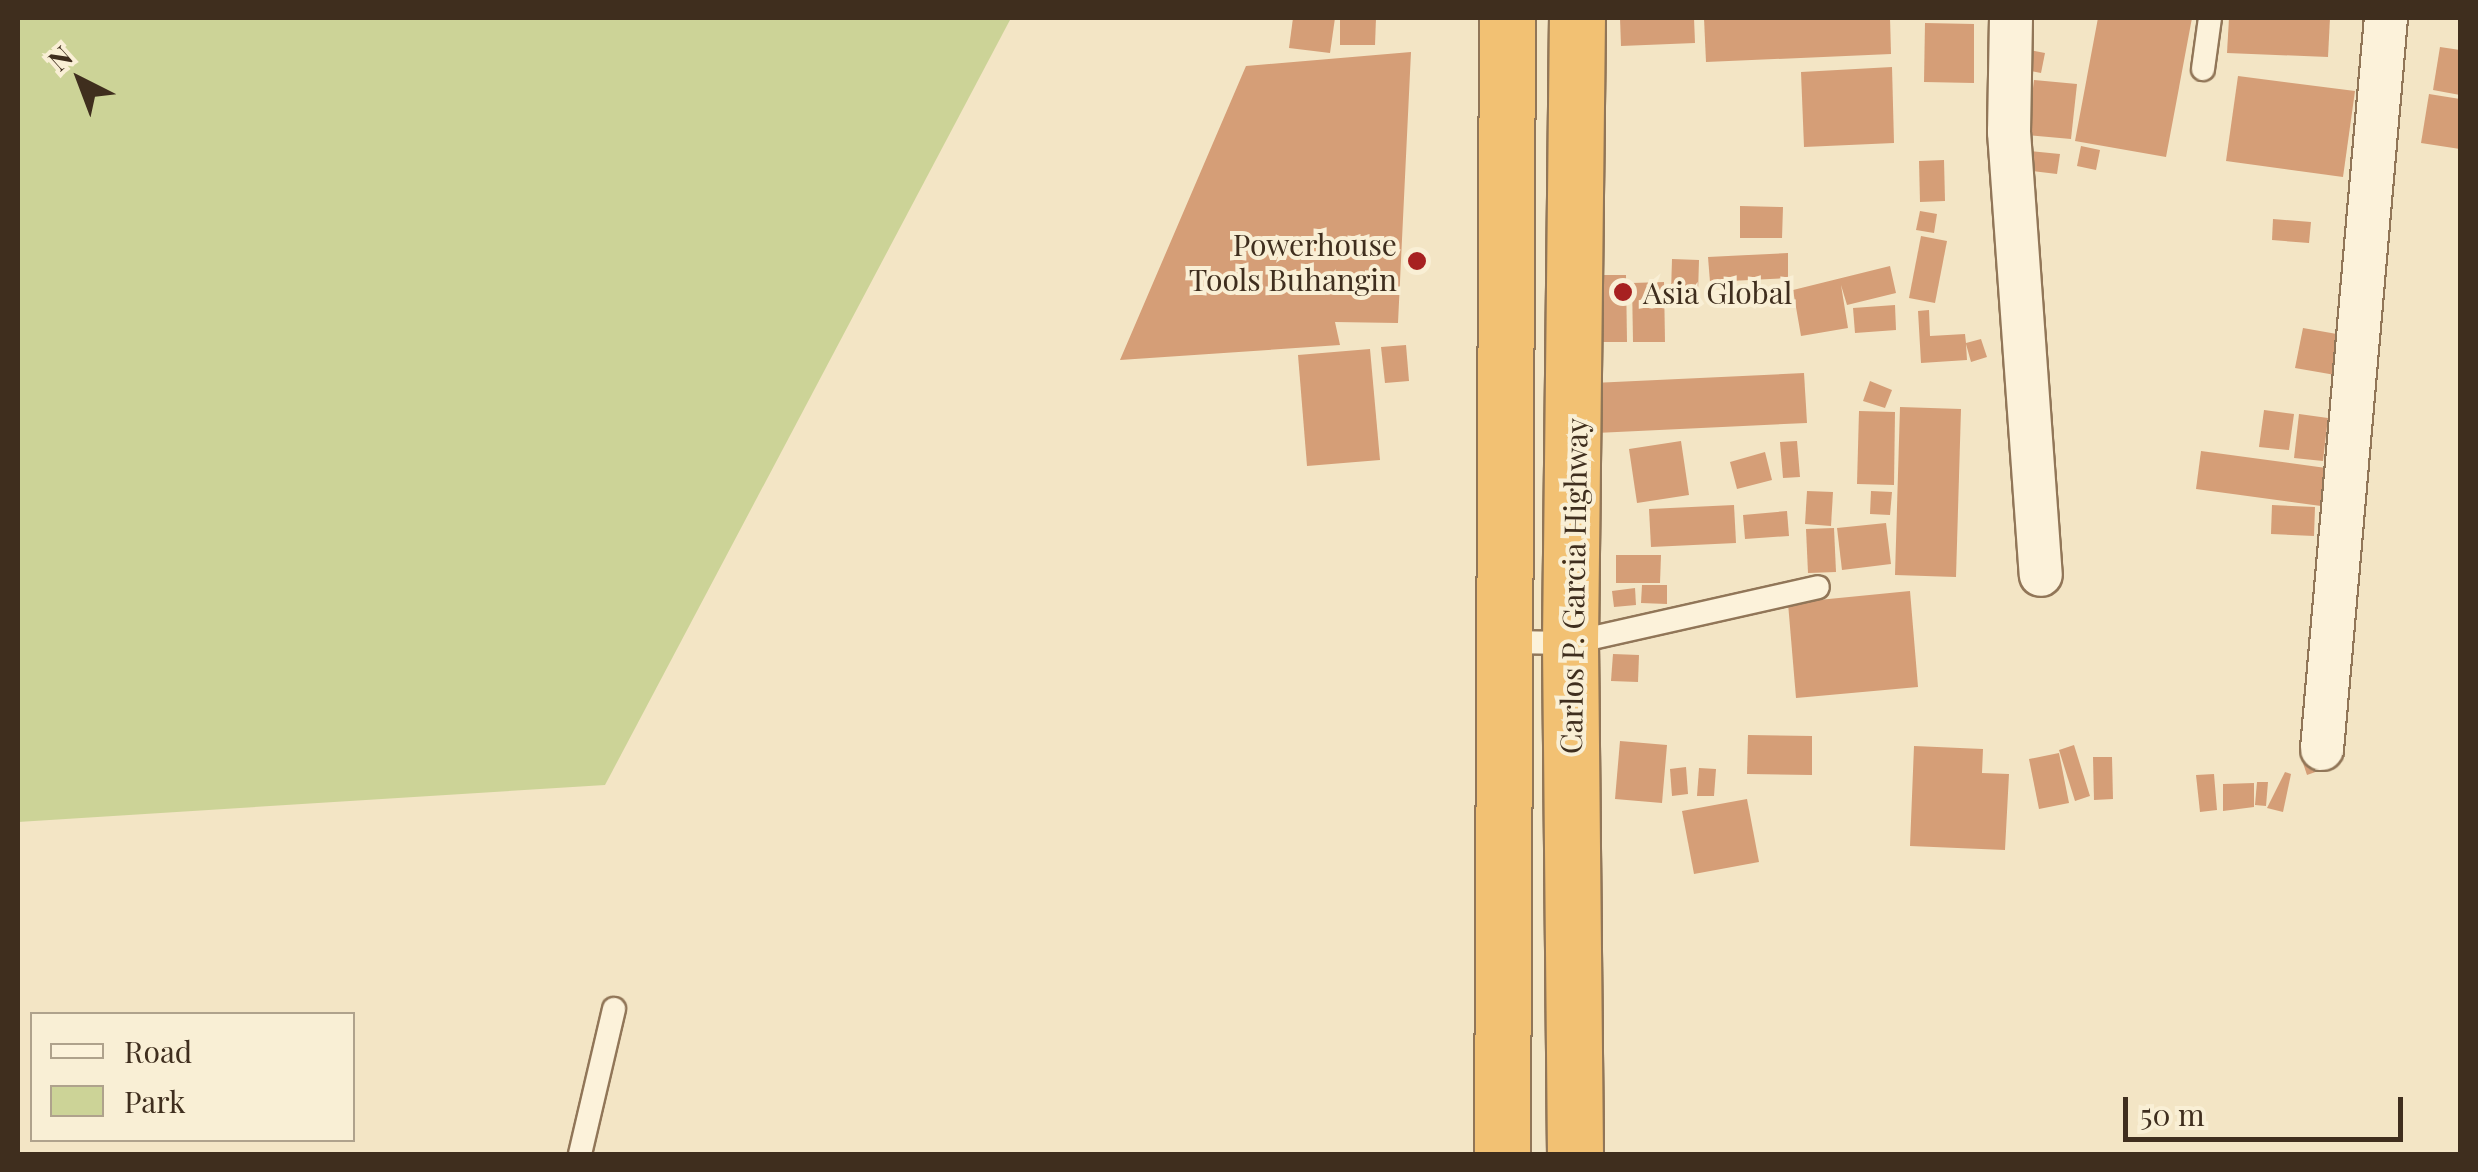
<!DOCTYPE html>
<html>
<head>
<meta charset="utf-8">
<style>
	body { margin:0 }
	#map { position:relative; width:2478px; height:1172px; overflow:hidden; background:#f3e5c5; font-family:"Playfair Display",serif }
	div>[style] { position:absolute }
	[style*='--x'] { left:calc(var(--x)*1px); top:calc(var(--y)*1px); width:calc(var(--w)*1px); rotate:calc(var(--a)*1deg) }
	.green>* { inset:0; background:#ccd397 }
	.building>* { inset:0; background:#d59e77 }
	.roads { filter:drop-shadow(2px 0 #917658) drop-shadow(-2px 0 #917658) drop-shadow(0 2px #917658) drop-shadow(0 -2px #917658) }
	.service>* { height:22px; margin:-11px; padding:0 11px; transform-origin:11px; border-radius:11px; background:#fcf2da }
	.minor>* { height:42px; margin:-21px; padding:0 21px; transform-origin:21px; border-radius:21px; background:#fcf2da }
	.trunk>* { height:55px; margin:-27.5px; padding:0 27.5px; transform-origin:27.5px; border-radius:27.5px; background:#f2c173 }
	.dots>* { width:28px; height:28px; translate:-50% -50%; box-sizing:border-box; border:5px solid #f9efd5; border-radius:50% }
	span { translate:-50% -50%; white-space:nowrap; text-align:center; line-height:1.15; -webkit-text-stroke:8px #f9efd5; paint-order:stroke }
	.poi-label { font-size:30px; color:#3f2e1e }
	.right { translate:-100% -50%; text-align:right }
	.left { translate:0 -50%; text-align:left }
	.street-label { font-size:30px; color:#3f2e1e }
	.frame { position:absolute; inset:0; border:20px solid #3f2e1e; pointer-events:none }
	.legend { position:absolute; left:30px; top:1012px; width:325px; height:130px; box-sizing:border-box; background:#f9efd5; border:2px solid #afa28c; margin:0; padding:12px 18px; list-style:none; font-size:30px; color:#3f2e1e }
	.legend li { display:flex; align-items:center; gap:20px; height:50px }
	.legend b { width:50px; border:2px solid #afa28c }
	.north { position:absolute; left:30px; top:30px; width:100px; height:100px; -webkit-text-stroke:8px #f9efd5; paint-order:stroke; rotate:318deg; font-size:28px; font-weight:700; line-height:40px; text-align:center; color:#3f2e1e }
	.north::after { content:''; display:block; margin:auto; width:35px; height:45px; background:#3f2e1e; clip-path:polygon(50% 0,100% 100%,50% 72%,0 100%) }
	.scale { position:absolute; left:2123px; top:1097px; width:280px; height:45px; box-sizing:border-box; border:5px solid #3f2e1e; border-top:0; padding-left:12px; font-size:30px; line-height:35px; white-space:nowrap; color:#3f2e1e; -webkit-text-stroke:8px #f9efd5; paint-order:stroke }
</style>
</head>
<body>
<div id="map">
	<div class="green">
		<div style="clip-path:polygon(18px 18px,1011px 18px,605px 785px,18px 822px)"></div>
	</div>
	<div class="building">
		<div style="clip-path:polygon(1293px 18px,1335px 18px,1330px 53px,1289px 48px)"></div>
		<div style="clip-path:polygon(1340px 18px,1376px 18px,1375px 45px,1340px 45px)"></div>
		<div style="clip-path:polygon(1620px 18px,1694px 18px,1695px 43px,1621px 46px)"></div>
		<div style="clip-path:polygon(1704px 18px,1890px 18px,1891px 54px,1706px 62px)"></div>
		<div style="clip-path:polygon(2098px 18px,2192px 18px,2166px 157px,2075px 141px)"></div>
		<div style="clip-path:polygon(2229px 18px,2330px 18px,2328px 57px,2227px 53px)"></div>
		<div style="clip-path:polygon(1925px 23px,1974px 24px,1974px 83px,1924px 82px)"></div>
		<div style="clip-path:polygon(2440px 47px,2460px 50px,2460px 95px,2433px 90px)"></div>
		<div style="clip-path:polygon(2030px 50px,2045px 53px,2041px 73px,2026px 70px)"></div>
		<div style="clip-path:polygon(1411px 52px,1398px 323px,1335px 322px,1340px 345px,1120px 360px,1246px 66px)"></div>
		<div style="clip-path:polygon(1892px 67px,1894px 143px,1804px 147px,1801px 72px)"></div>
		<div style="clip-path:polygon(2238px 76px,2355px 91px,2343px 177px,2226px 161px)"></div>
		<div style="clip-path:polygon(2034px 80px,2077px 84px,2071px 139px,2027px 135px)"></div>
		<div style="clip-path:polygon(2429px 94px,2460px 99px,2460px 149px,2421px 143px)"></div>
		<div style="clip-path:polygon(2081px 146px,2100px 150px,2096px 170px,2077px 166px)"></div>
		<div style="clip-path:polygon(2019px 150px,2060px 154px,2057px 174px,2017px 169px)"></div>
		<div style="clip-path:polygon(1944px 160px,1945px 201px,1920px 202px,1919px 161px)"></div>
		<div style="clip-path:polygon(1740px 206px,1783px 207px,1782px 238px,1740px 238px)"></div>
		<div style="clip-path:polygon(1920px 211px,1937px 214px,1934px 233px,1916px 230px)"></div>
		<div style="clip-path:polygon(2273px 219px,2311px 222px,2309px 243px,2272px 240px)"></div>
		<div style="clip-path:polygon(1921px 236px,1947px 241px,1935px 303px,1909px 298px)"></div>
		<div style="clip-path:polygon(1788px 253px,1788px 278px,1710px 282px,1708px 257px)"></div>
		<div style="clip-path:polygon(1672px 259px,1699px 260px,1698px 293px,1671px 293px)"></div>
		<div style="clip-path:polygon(1890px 266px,1896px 293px,1847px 305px,1841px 285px,1848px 328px,1801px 336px,1793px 290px)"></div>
		<div style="clip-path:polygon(1598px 275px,1626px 275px,1627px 342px,1599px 342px)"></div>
		<div style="clip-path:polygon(1664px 282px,1665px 342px,1633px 342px,1632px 283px)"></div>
		<div style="clip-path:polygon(1895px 305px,1896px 330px,1855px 333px,1853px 308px)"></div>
		<div style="clip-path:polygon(1929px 310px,1930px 336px,1965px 334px,1966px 343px,1981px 339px,1987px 357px,1971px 362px,1966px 344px,1967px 360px,1921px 363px,1918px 311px)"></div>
		<div style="clip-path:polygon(2303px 328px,2348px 336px,2341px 376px,2295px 368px)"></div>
		<div style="clip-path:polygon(1406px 345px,1409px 381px,1385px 383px,1381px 347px)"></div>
		<div style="clip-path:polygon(1370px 349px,1380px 460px,1307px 466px,1298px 355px)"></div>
		<div style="clip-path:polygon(1804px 373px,1807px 423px,1596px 433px,1593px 383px)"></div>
		<div style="clip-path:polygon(1870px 381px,1892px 390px,1885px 408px,1863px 401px)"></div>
		<div style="clip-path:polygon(1900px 407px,1961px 409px,1956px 577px,1895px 575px)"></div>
		<div style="clip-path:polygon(2264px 410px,2294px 414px,2289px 450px,2259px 447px)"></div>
		<div style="clip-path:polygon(1859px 411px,1895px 412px,1894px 485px,1857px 484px)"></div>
		<div style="clip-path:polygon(2299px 414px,2328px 418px,2323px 461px,2294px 458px)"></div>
		<div style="clip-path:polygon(1681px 441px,1689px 495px,1637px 503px,1629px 449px)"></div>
		<div style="clip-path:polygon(1797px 441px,1800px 477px,1783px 478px,1780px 442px)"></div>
		<div style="clip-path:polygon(2201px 451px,2326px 468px,2321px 506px,2196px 489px)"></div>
		<div style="clip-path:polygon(1765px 452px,1772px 480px,1737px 489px,1730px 462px)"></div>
		<div style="clip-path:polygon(1807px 491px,1833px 492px,1831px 526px,1805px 524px)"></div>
		<div style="clip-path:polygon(1871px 491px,1892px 492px,1890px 515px,1870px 514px)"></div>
		<div style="clip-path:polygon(1734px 505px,1736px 543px,1651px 547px,1649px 509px)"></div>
		<div style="clip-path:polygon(2272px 505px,2315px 507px,2314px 536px,2271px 534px)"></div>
		<div style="clip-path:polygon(1787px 511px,1789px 536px,1745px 539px,1743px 515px)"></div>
		<div style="clip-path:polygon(1886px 523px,1891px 564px,1842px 570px,1837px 528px)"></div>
		<div style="clip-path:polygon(1834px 528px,1836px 572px,1808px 573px,1806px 529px)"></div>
		<div style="clip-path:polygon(1616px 555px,1661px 555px,1660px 583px,1616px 583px)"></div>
		<div style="clip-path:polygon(1642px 585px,1667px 585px,1667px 604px,1641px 603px)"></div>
		<div style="clip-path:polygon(1635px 588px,1636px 605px,1614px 607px,1612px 591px)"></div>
		<div style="clip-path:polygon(1910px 591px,1918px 687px,1796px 698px,1788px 603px)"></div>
		<div style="clip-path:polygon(1613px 654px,1639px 655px,1638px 682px,1611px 681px)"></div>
		<div style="clip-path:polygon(1748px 735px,1812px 736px,1812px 775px,1747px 774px)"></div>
		<div style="clip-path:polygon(1620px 741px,1667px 745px,1662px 803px,1615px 799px)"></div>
		<div style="clip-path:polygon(2074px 745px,2090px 796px,2075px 801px,2059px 750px)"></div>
		<div style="clip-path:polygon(1914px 746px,1983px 749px,1982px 773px,2009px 774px,2005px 850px,1910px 846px)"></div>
		<div style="clip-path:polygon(2313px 746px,2321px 770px,2307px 775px,2299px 751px)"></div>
		<div style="clip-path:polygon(2059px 753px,2069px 803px,2039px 809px,2029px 759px)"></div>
		<div style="clip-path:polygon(2093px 757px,2112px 757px,2113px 799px,2094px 800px)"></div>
		<div style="clip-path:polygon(1686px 767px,1688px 794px,1672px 796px,1670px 769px)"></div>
		<div style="clip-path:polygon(1699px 768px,1716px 769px,1714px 796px,1697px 796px)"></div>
		<div style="clip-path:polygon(2285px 772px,2291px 774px,2283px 812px,2267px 808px)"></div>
		<div style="clip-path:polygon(2214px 774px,2217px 810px,2200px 812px,2196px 775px)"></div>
		<div style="clip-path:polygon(2257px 782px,2268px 782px,2266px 806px,2255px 805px)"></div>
		<div style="clip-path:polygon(2254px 783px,2254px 807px,2223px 811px,2223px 784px)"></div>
		<div style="clip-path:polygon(1747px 799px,1759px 862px,1694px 874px,1682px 811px)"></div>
	</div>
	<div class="roads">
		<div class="service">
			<div style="--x:2203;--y:69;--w:51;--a:-82.2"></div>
			<div style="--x:1507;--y:642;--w:63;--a:0.9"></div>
			<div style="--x:1570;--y:643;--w:254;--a:-12.7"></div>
			<div style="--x:580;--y:1154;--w:149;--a:-76.8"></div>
		</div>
		<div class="minor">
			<div style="--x:2011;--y:18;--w:114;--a:91"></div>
			<div style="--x:2009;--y:132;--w:444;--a:85.9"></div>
			<div style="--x:2322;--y:749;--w:734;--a:-85"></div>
		</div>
		<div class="trunk">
			<div style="--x:1502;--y:1154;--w:1136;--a:-89.75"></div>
			<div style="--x:1575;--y:1154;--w:511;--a:-90.56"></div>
			<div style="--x:1570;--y:643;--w:625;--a:-89.36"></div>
		</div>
	</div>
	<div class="dots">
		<div style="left:1417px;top:261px;background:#a72121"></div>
		<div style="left:1623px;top:292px;background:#a72121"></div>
	</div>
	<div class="poi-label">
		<span class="right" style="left:1397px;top:261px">Powerhouse<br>Tools Buhangin</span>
		<span class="left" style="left:1643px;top:292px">Asia Global</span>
	</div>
	<div class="street-label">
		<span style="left:1573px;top:586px;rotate:-89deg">Carlos P. Garcia Highway</span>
	</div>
	<div class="frame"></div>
	<ul class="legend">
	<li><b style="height:12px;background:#fcf2da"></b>Road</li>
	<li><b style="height:28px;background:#ccd397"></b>Park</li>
	</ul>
	<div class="north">N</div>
	<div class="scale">50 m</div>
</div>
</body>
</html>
